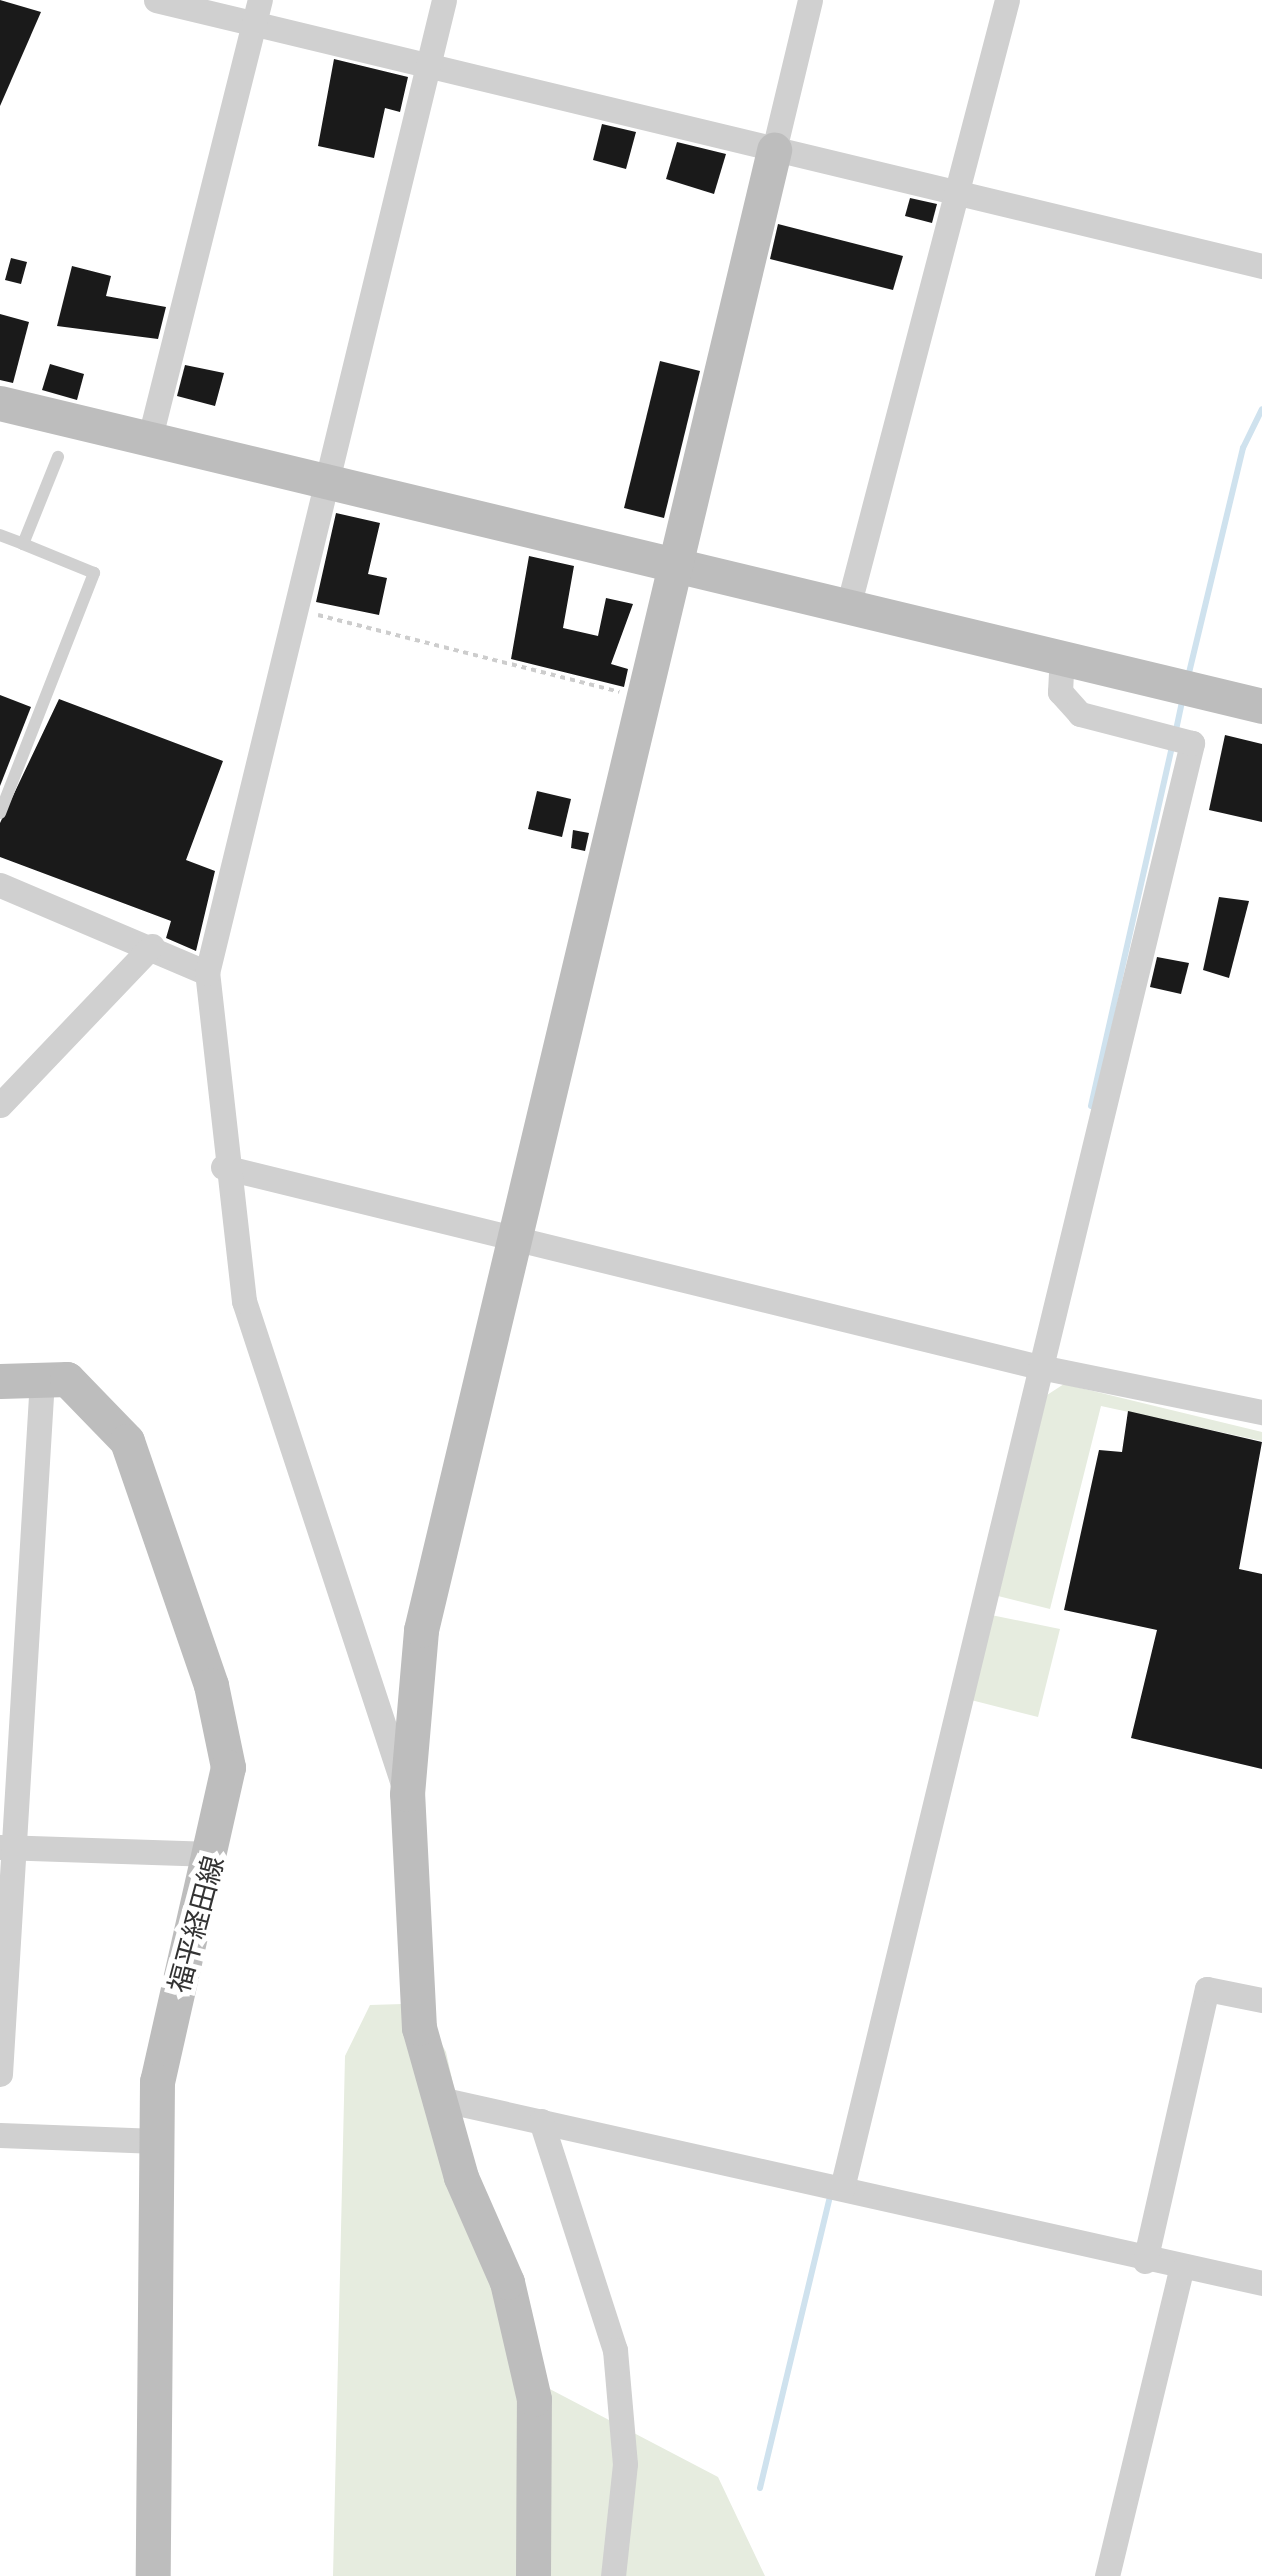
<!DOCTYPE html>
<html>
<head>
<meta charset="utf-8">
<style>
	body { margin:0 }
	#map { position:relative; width:1262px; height:2576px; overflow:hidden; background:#fff; font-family:"Open Sans","Noto Sans JP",sans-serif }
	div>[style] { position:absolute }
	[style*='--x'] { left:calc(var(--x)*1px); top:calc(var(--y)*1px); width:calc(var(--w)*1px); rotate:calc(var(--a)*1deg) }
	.green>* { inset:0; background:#e6ecdf }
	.stream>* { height:6px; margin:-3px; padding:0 3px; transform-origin:3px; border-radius:3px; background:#cfe2ee }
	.building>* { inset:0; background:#1a1a1a }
	.path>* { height:4px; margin-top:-2px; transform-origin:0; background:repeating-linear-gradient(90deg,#cdcdcd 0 5px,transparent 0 10px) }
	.lane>* { height:12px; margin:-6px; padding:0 6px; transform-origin:6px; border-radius:6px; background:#d0d0d0 }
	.street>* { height:25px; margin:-12.5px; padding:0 12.5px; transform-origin:12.5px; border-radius:12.5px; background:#d0d0d0 }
	.secondary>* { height:35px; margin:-17.5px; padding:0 17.5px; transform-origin:17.5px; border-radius:17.5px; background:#bdbdbd }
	span { translate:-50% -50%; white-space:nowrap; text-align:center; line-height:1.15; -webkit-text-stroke:10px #fff; paint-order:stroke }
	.street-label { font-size:28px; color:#333 }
</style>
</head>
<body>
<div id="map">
	<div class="green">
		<div style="clip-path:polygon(1064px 1384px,1262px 1432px,1262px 1441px,1101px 1406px,1050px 1609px,998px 1596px,1047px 1395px)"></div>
		<div style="clip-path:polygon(991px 1615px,1060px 1629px,1038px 1717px,971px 1700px)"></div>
		<div style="clip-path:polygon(403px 2004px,423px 2010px,446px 2052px,485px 2228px,544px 2386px,718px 2477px,765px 2576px,333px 2576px,345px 2056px,370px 2005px)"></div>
	</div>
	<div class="stream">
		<div style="--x:1188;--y:677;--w:236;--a:-76.5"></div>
		<div style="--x:1243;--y:448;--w:43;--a:-64"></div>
		<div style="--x:1176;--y:730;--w:33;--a:-78"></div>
		<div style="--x:1091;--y:1106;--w:373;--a:-77.3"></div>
		<div style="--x:760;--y:2488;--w:304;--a:-76.5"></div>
	</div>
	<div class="building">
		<div style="clip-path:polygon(0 0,41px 12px,0 106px)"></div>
		<div style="clip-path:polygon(334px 59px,408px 77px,400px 112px,385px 108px,374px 158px,318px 146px)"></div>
		<div style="clip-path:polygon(602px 124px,636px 132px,626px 169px,593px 160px)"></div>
		<div style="clip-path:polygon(677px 142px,726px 154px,714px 194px,666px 179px)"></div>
		<div style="clip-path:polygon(910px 198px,937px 204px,932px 223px,905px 216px)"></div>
		<div style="clip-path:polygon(778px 224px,903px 256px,893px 290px,770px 259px)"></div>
		<div style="clip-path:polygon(11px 258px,27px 262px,21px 284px,5px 280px)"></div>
		<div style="clip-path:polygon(72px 266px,111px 276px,106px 296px,166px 307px,158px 339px,57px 326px)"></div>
		<div style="clip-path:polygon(0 314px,29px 322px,13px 383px,0 380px)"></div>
		<div style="clip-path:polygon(660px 361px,700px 371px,664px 518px,624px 508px)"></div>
		<div style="clip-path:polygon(50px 364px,84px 374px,77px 400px,42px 390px)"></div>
		<div style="clip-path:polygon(185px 365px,224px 373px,215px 406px,177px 396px)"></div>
		<div style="clip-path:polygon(336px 513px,380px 523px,368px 574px,387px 578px,379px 615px,316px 602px)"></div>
		<div style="clip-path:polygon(529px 556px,574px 566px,563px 628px,598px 636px,606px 598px,633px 604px,611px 664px,628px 669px,624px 687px,511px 659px)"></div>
		<div style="clip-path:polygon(0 695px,31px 707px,0 786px)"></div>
		<div style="clip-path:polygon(59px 699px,223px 761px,186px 860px,215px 871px,196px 951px,166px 938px,171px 921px,0 857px,0 823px)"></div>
		<div style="clip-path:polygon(1225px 735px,1262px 744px,1262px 822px,1209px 810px)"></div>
		<div style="clip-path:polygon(537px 791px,571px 799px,562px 837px,528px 829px)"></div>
		<div style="clip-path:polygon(573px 830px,589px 833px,585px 851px,571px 848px)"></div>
		<div style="clip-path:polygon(1219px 897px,1249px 901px,1229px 978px,1203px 970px)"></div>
		<div style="clip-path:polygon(1157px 957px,1189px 963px,1181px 994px,1150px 987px)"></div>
		<div style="clip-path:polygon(1128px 1411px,1262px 1442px,1239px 1569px,1262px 1574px,1262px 1769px,1131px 1738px,1157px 1630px,1064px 1610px,1099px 1450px,1122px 1452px)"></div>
	</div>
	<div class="path">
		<div style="--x:318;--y:615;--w:311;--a:14.3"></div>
	</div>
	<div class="lane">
		<div style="--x:0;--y:535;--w:25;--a:21"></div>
		<div style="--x:23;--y:544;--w:94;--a:-68.1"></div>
		<div style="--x:0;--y:813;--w:258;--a:-68.6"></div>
		<div style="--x:94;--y:573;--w:77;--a:-157.8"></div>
	</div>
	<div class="street">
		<div style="--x:156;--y:0;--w:1138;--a:13.52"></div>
		<div style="--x:774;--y:150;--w:154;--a:-76.5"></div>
		<div style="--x:150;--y:437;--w:451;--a:-75.9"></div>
		<div style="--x:849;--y:603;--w:623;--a:-75.32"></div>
		<div style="--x:0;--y:885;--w:225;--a:23"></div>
		<div style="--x:0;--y:1105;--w:220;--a:-46.3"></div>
		<div style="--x:223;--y:1167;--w:841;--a:13.76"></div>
		<div style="--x:1040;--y:1367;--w:227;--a:11.5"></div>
		<div style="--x:403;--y:1784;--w:508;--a:-108.22"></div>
		<div style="--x:244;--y:1301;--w:330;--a:-96.4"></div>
		<div style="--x:207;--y:973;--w:1001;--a:-76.31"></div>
		<div style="--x:0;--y:1847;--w:213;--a:1.9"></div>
		<div style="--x:0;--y:2074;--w:696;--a:-86.54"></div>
		<div style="--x:435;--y:2098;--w:847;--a:12.61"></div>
		<div style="--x:541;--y:2121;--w:241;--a:72.1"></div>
		<div style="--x:615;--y:2350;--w:114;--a:85"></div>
		<div style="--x:625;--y:2464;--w:113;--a:96.1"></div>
		<div style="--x:0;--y:2135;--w:157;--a:2.2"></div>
		<div style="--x:842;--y:2188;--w:1487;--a:-76.38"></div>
		<div style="--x:1192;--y:743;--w:116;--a:-165.5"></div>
		<div style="--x:1080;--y:714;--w:30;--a:-132"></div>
		<div style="--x:1060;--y:692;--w:35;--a:-87"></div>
		<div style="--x:1145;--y:2261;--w:279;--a:-77.2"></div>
		<div style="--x:1207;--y:1989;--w:56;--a:11.3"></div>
		<div style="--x:1107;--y:2576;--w:314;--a:-76.4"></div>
	</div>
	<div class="secondary">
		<div style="--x:0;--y:403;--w:1298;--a:13.5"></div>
		<div style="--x:0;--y:1381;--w:67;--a:-1.7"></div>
		<div style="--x:67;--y:1379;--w:86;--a:45.9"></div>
		<div style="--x:127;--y:1441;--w:258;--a:71"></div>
		<div style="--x:211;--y:1685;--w:84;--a:78.3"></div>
		<div style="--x:228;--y:1767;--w:322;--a:102.7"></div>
		<div style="--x:157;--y:2081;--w:495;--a:90.5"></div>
		<div style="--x:533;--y:2576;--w:177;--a:-89.7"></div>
		<div style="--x:534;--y:2399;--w:120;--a:-103"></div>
		<div style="--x:507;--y:2282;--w:115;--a:-113.7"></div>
		<div style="--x:461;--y:2177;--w:155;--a:-105.7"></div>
		<div style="--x:419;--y:2028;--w:234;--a:-92.9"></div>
		<div style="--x:407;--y:1794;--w:165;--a:-85.1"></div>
		<div style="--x:421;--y:1630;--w:1522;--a:-76.58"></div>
	</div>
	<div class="street-label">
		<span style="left:195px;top:1924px;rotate:-75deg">福平経田線</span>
	</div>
</div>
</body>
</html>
